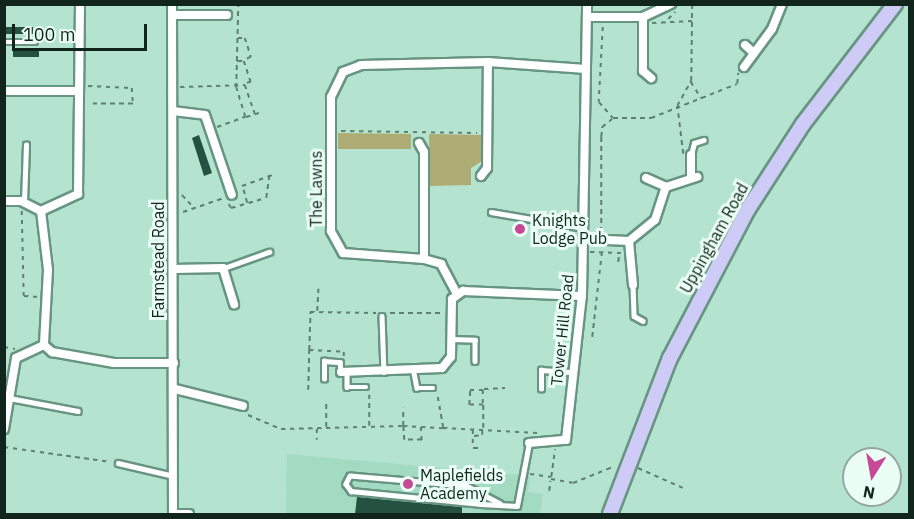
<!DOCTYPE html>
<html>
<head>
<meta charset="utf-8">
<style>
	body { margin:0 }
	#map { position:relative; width:914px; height:519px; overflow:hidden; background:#b4e4cf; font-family:"IBM Plex Sans",sans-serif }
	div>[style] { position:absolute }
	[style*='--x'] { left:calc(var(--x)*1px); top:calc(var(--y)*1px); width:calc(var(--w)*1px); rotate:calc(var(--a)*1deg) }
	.built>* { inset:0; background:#a2dac2 }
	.green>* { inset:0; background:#aeac72 }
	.building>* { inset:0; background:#245140 }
	.path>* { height:1.5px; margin-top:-0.75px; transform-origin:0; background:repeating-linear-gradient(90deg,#5f7f71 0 4.5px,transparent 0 9px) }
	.roads { filter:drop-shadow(2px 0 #679582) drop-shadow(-2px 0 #679582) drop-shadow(0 2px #679582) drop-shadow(0 -2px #679582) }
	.service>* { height:4.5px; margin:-2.25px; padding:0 2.25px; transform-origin:2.25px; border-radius:2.25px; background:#fff }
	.minor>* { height:8px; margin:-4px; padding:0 4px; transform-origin:4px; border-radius:4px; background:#fff }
	.trunk>* { height:14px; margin:-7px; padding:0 7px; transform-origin:7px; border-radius:7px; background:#ceccf7 }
	.dots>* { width:16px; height:16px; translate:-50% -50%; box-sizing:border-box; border:3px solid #ebfef5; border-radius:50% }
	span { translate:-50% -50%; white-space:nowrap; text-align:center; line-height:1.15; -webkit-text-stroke:6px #ebfef5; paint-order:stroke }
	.street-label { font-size:16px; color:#12251d }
	.poi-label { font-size:16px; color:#12251d }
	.left { translate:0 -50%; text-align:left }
	.frame { position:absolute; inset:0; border:6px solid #12251d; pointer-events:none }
	.north { position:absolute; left:842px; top:447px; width:60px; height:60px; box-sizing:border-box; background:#ebfef5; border:2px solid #94a79f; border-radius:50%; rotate:191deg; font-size:16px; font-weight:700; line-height:24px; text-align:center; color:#12251d }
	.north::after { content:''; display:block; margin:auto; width:21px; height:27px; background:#c74996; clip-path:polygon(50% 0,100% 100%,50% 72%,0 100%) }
	.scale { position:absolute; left:12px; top:24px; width:135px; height:27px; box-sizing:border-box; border:3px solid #12251d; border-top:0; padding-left:8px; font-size:18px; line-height:21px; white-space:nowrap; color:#12251d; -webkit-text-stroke:4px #ebfef5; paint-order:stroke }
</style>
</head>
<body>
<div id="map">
	<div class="built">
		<div style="clip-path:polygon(287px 454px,530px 476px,528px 492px,543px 494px,540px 514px,286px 514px)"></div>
	</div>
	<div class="green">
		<div style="clip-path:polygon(338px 133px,411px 134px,411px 149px,338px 149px)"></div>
		<div style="clip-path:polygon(429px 134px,481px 135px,482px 161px,471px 168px,471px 185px,430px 186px)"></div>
	</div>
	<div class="building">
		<div style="clip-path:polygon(4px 27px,33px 27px,33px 34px,4px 34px)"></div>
		<div style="clip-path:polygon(13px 49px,39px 49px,39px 57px,13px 57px)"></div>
		<div style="clip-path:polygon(199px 135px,212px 173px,204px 176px,192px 138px)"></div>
		<div style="clip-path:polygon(357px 497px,462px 507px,462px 514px,355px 514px)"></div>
	</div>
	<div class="path">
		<div style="--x:668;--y:19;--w:10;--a:-45"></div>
		<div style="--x:652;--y:23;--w:40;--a:-2.9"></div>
		<div style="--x:603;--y:27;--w:75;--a:93.1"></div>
		<div style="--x:599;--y:102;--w:21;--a:49"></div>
		<div style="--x:613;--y:118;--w:38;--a:0"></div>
		<div style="--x:651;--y:118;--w:92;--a:-21.6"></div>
		<div style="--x:737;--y:84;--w:11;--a:-85"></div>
		<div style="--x:238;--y:38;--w:7;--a:0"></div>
		<div style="--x:245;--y:38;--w:20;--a:72"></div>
		<div style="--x:251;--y:57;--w:9;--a:153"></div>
		<div style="--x:237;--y:61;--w:7;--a:0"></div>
		<div style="--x:244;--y:61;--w:22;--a:72"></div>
		<div style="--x:251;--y:82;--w:6;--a:162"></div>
		<div style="--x:691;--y:82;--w:19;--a:58"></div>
		<div style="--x:88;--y:86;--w:44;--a:2.6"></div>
		<div style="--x:132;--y:88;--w:16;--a:86"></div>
		<div style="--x:133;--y:104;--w:44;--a:180"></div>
		<div style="--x:180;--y:87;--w:65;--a:-1.8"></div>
		<div style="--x:245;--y:85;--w:31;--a:71"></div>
		<div style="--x:246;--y:117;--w:17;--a:-17"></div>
		<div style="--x:217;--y:127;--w:30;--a:-20"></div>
		<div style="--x:245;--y:117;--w:30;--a:-107"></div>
		<div style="--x:236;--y:88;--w:84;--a:-88.6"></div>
		<div style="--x:341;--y:131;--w:136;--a:0.8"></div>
		<div style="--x:683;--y:154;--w:48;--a:-97.1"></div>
		<div style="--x:677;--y:106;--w:29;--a:-61"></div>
		<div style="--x:691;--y:81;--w:77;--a:-89.3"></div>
		<div style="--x:182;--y:195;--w:16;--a:47"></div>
		<div style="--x:247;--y:203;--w:18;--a:-106"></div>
		<div style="--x:242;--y:186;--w:35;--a:-20"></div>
		<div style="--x:229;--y:204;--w:4;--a:63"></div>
		<div style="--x:231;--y:208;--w:36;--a:-16"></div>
		<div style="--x:266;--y:198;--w:21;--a:-82"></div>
		<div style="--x:22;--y:211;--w:85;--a:88.7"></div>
		<div style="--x:24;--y:296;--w:15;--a:4"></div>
		<div style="--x:183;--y:212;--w:43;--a:-18.9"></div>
		<div style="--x:601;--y:232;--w:95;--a:-90"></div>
		<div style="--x:601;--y:137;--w:10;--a:-84"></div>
		<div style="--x:602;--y:127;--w:13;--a:-39"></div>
		<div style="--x:590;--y:252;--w:31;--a:2"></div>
		<div style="--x:618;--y:262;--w:8;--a:-83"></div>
		<div style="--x:317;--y:311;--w:22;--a:-87"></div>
		<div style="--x:390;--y:313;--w:52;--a:0"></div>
		<div style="--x:592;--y:337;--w:89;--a:-83.5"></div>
		<div style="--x:4;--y:347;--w:11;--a:10"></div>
		<div style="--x:309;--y:350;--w:38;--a:-88"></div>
		<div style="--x:310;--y:312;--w:66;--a:0.9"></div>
		<div style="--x:484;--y:389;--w:21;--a:-3"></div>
		<div style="--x:308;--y:390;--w:40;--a:-88.6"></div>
		<div style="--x:309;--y:350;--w:35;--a:3"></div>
		<div style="--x:344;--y:352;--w:5;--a:90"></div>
		<div style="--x:248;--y:415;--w:36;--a:23"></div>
		<div style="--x:281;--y:429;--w:122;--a:-1.4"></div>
		<div style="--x:403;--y:426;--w:18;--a:-90"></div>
		<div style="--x:369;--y:426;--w:31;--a:-90"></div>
		<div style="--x:403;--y:426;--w:18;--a:3"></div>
		<div style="--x:421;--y:427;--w:13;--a:86"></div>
		<div style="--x:422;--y:440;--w:18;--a:180"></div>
		<div style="--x:404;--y:440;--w:14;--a:-94"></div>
		<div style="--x:326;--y:427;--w:25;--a:-90"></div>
		<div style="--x:421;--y:427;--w:22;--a:3"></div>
		<div style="--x:443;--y:428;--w:36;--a:-100"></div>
		<div style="--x:443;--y:428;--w:95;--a:3"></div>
		<div style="--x:483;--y:428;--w:23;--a:-90"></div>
		<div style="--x:483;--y:405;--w:14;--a:180"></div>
		<div style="--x:469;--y:405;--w:15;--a:-86"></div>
		<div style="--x:470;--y:390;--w:13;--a:0"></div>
		<div style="--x:483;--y:390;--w:15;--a:90"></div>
		<div style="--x:317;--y:429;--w:11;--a:90"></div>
		<div style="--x:473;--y:430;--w:18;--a:90"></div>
		<div style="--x:473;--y:448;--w:7;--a:0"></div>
		<div style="--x:474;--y:436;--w:8;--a:-7"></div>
		<div style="--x:482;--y:435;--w:5;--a:-90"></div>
		<div style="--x:4;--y:447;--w:108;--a:8"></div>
		<div style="--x:638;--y:468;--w:49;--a:24"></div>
		<div style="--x:530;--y:474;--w:21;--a:8"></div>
		<div style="--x:551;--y:477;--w:28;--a:-82"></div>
		<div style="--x:551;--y:479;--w:22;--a:10"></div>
		<div style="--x:573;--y:483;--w:45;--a:-22"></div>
		<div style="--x:549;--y:491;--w:10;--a:-84"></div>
	</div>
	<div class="roads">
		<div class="service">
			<div style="--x:4;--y:42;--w:31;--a:0"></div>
			<div style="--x:691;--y:155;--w:12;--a:-76"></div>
			<div style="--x:694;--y:143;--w:10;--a:-17"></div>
			<div style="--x:24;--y:202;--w:57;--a:-88"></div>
			<div style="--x:491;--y:212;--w:94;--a:9.8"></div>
			<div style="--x:224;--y:268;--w:48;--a:-19.6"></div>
			<div style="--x:633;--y:285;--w:31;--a:88"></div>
			<div style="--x:634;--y:316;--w:10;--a:29"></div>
			<div style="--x:382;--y:316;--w:56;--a:88"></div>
			<div style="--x:452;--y:339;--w:23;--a:2"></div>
			<div style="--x:475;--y:340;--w:21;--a:90"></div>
			<div style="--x:347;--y:372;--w:15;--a:90"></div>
			<div style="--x:347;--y:387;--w:19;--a:0"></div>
			<div style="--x:414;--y:373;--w:15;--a:79"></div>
			<div style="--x:417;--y:388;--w:16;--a:0"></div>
			<div style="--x:324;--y:379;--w:18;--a:-90"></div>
			<div style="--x:324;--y:361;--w:16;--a:4"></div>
			<div style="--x:340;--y:362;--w:10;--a:84"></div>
			<div style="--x:541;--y:389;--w:19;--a:-90"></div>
			<div style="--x:541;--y:370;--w:32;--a:4"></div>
			<div style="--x:4;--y:397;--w:75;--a:10.7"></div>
			<div style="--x:118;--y:463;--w:57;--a:13.1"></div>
			<div style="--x:500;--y:504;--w:38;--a:-152"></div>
			<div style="--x:466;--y:486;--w:116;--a:-175.1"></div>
			<div style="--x:350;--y:476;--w:9;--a:117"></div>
			<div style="--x:346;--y:484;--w:9;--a:54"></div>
			<div style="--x:351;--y:491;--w:131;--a:5.7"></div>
			<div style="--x:481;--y:504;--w:36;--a:3"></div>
			<div style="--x:517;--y:506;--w:64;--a:-79.2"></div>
		</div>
		<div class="minor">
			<div style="--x:172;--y:4;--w:510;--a:89.89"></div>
			<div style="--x:172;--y:15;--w:55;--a:0"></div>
			<div style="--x:587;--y:17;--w:56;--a:0"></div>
			<div style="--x:643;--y:17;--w:31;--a:-25"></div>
			<div style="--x:643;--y:17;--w:54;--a:90"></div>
			<div style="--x:643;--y:71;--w:11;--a:41"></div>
			<div style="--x:745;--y:45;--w:12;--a:42"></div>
			<div style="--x:744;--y:67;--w:47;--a:-53.6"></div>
			<div style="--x:772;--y:29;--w:27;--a:-68"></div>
			<div style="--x:4;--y:91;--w:74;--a:0"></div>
			<div style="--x:173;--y:111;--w:32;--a:7"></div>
			<div style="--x:205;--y:115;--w:84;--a:71.4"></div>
			<div style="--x:419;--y:143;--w:10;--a:61"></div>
			<div style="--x:424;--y:152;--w:107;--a:90"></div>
			<div style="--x:424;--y:259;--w:81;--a:-175.8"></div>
			<div style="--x:343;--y:253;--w:25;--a:-119"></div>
			<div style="--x:331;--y:231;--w:134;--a:-90"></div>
			<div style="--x:331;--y:97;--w:28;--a:-64"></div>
			<div style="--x:343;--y:72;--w:19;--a:-21"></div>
			<div style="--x:361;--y:65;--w:127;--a:-1.4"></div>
			<div style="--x:488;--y:62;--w:98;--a:4.1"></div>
			<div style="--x:691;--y:155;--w:22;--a:90"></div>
			<div style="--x:481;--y:176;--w:10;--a:-53"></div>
			<div style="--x:487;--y:168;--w:106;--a:-89.5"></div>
			<div style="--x:646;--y:178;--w:22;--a:24"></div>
			<div style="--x:4;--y:201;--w:17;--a:0"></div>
			<div style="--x:21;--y:201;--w:22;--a:27"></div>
			<div style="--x:41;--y:211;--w:59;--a:83.2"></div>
			<div style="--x:48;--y:270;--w:75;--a:93.1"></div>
			<div style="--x:44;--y:345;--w:11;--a:41"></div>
			<div style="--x:52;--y:352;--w:63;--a:10.1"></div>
			<div style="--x:114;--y:363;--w:60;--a:0"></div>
			<div style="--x:41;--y:211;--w:41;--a:-24.7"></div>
			<div style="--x:78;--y:194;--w:190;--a:-89.4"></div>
			<div style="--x:584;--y:239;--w:45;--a:2.5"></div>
			<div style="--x:629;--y:241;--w:33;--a:-39"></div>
			<div style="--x:655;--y:220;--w:35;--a:-72"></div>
			<div style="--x:666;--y:187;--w:33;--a:-18"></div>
			<div style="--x:629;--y:241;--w:44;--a:84.8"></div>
			<div style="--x:424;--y:259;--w:18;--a:16"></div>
			<div style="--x:441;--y:264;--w:34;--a:62"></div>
			<div style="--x:173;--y:269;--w:50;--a:-1.1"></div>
			<div style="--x:223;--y:268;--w:38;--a:73"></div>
			<div style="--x:341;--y:372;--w:101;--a:-2.3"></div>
			<div style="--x:442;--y:368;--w:14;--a:-51"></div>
			<div style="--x:451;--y:357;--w:58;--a:-89"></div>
			<div style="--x:452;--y:299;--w:14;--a:-36"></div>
			<div style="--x:463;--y:291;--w:119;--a:2.4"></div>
			<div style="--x:175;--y:389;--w:70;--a:14"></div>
			<div style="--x:4;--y:429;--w:72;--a:-80.4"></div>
			<div style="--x:16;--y:358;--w:31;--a:-25"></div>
			<div style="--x:529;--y:443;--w:37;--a:-5"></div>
			<div style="--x:566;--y:440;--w:145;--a:-83.7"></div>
			<div style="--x:582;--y:296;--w:292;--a:-89"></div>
			<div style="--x:173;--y:514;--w:16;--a:0"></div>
		</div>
		<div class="trunk">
			<div style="--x:610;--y:514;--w:167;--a:-69"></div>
			<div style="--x:670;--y:358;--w:168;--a:-62.4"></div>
			<div style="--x:748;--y:209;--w:101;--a:-57.1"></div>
			<div style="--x:803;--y:124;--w:151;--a:-52.5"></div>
		</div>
	</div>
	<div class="dots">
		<div style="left:520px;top:229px;background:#c74996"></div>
		<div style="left:408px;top:484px;background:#c74996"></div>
	</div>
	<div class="street-label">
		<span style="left:316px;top:189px;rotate:-90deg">The Lawns</span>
		<span style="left:714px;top:238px;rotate:-61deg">Uppingham Road</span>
		<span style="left:158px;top:260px;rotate:-90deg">Farmstead Road</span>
		<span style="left:562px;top:330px;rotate:-84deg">Tower Hill Road</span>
	</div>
	<div class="poi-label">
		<span class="left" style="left:532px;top:229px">Knights<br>Lodge Pub</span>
		<span class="left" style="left:420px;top:484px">Maplefields<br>Academy</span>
	</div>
	<div class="frame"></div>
	<div class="north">N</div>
	<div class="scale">100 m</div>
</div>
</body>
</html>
